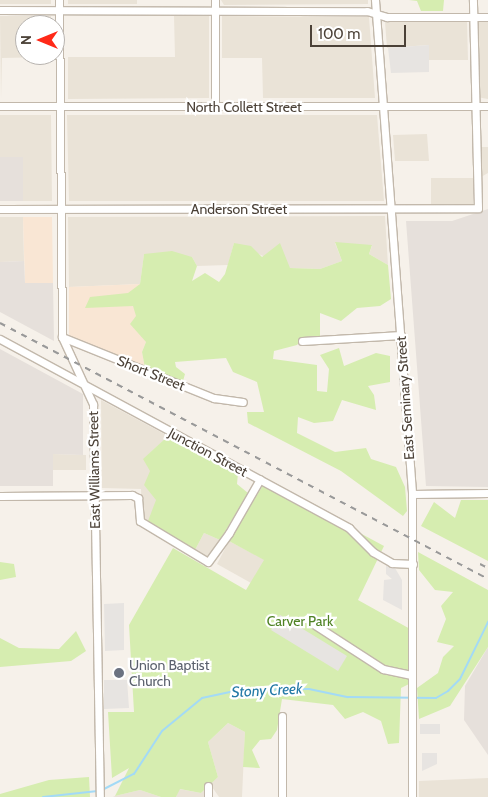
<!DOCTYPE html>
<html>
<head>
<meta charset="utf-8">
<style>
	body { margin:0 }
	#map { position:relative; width:488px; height:797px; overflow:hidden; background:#f6f1ea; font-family:Cabin,sans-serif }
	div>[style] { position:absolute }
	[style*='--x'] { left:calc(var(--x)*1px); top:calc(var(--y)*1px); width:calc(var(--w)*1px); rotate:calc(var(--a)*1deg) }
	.residential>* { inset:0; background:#eae3d7 }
	.commercial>* { inset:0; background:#f9e6d4 }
	.industrial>* { inset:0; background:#e6e0db }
	.green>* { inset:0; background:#d6edb0 }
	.parking>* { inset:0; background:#e7e4e1 }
	.stream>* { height:2px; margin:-1px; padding:0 1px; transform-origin:1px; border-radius:1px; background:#a3daf6 }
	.roads { filter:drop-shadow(1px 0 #c2b8ab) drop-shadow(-1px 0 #c2b8ab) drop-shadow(0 1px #c2b8ab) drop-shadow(0 -1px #c2b8ab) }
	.minor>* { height:7px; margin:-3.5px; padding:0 3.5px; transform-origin:3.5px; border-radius:3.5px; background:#fff }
	.rail>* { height:2px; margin-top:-1px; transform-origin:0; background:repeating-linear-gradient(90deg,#999 0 6px,transparent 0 12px) }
	.dots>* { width:14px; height:14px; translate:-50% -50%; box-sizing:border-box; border:2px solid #fff; border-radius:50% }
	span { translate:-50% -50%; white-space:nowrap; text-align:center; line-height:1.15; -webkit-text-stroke:4.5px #fff; paint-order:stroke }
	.street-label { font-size:14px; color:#4b4137 }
	.park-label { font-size:14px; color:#4f8224 }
	.worship-label { font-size:14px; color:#5b616d }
	.left { translate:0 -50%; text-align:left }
	.water-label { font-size:15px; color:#2379a6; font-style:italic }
	.north { position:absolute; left:15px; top:15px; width:50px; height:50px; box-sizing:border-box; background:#fff; border:1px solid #b7b3af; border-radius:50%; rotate:270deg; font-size:14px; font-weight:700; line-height:20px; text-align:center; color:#4b4137 }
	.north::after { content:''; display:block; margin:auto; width:18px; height:22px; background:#ff2918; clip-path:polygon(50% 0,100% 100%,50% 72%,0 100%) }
	.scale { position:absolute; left:310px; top:25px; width:96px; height:22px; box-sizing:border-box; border:2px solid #4b4137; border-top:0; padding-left:6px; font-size:15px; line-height:18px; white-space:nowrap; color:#4b4137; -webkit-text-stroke:4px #fff; paint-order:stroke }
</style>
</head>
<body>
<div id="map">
	<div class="residential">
		<div style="clip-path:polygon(0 0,51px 0,51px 4px,0 4px)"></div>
		<div style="clip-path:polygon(68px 0,137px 0,137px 4px,68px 4px)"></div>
		<div style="clip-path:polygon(221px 0,368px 0,368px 4px,224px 5px)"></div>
		<div style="clip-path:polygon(0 16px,51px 16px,51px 25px,25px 25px,25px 55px,51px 57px,2px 58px,1px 99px)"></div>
		<div style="clip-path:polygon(174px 16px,209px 16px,209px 98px,68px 99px,68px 57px,175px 57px)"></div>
		<div style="clip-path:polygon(222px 16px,369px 17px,375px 98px,263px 98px,262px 58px,222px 58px)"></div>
		<div style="clip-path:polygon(385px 22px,467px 22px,468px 60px,429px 60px,429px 45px,387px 48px)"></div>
		<div style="clip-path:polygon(477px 22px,488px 22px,488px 99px,477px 97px)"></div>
		<div style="clip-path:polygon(0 115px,51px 115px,52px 201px,23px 201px,23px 157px,0 157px)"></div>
		<div style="clip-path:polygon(67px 115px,377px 115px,384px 201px,69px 201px)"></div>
		<div style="clip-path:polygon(427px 134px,429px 161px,395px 161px,393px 135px)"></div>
		<div style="clip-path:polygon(479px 147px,488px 147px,488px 173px,481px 177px)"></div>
		<div style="clip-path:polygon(431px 178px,473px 178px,473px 205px,431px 206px)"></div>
		<div style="clip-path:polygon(385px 216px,388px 265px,369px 254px,372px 246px,335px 243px,342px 261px,320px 269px,290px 268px,234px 243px,228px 265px,197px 266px,192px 257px,144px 254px,140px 284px,69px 287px,68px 217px)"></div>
		<div style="clip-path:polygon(0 217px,23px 217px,24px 261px,0 262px)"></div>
		<div style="clip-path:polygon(101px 400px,168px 436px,149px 454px,167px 503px,158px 527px,142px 517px,141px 489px,102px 488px)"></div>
		<div style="clip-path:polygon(53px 454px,86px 455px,86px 470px,53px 470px)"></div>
		<div style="clip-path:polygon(204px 533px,220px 540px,208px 559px,195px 550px)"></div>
		<div style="clip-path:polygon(229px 541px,265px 560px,251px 583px,217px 564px)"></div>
		<div style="clip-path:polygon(228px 723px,245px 732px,242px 797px,219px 797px,210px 784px,218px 777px,208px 742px)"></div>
		<div style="clip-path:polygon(488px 778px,488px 797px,419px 797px,419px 781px)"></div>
		<div style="clip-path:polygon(179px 789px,201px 793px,204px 790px,204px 797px,176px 797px)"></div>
		<div style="clip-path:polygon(140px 790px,161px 797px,113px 797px,115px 796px)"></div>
	</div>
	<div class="commercial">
		<div style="clip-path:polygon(23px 217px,52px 217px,53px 283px,25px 283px)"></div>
		<div style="clip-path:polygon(140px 284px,133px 305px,146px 342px,142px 352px,145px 368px,69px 336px,69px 287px)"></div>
	</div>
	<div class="industrial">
		<div style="clip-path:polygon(0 157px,23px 157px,23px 201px,0 201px)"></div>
		<div style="clip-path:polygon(488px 209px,488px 487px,426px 486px,406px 221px,452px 221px)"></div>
		<div style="clip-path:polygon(24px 261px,25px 283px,53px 283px,54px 341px,0 312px,0 262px)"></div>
		<div style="clip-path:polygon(0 349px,83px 394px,83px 455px,53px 454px,53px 486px,0 486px)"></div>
		<div style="clip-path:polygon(488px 647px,488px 755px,464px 720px,465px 686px)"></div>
	</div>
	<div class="green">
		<div style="clip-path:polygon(409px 0,444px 0,443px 11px,421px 11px,417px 1px)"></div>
		<div style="clip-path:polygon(335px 242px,372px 245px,369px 254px,388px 265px,391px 299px,380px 306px,357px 308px,341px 321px,320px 313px,320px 337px,303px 338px,297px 345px,274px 351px,273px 359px,317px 365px,317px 391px,327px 392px,329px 369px,320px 355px,339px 348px,344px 366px,376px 353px,390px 356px,390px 382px,368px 386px,374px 395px,376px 410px,342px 400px,333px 421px,314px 423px,298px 417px,297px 433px,335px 452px,366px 448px,371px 459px,396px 467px,405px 487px,407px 511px,403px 516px,341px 471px,248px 423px,247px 412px,264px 412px,257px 382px,233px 372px,226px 358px,175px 362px,176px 367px,185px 374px,183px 381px,145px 368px,142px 352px,146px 342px,130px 324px,136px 316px,133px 306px,85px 308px,90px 297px,128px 293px,140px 284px,144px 254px,172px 251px,192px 257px,197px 266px,192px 281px,205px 273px,219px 282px,225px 274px,234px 243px,251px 246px,262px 257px,280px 243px,290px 268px,320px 269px,342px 261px)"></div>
		<div style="clip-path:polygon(168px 436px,238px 473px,237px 484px,248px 493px,220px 540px,204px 533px,195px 550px,148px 521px,156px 500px,144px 485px,150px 471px,143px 459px)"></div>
		<div style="clip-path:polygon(265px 482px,384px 546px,358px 600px,412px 630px,411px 683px,401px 688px,399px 743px,388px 744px,381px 721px,363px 712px,345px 719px,333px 705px,282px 699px,277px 730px,271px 739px,260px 740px,252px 750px,260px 768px,243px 767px,245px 732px,228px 723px,208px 742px,218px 777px,201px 793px,180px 789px,176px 797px,161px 797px,140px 790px,115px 796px,129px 768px,112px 778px,108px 712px,134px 712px,129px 625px,173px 548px,246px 590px,264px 560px,229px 541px)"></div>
		<div style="clip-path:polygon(461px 500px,488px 500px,488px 561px,421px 526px,434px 502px,455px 518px)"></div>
		<div style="clip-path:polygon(418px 552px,488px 590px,488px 647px,450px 706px,419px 719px,417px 688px,438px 673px,443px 657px,454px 646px,437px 642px,446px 619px,441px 606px,453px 592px,435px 590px,419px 570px)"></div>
		<div style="clip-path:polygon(0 562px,14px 564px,16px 577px,0 580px)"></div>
		<div style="clip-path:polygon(76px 631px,86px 651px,71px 661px,0 667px,0 638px,19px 648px,59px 649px)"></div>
		<div style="clip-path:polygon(89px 777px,90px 797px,0 797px,0 794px,49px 780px)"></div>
	</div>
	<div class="parking">
		<div style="clip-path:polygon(429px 45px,429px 72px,391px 73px,388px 48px)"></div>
		<div style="clip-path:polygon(386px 566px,395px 568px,402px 580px,402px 610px,383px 600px,384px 580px,392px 579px,386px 574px)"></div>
		<div style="clip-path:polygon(124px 603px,124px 650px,105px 651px,104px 604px)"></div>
		<div style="clip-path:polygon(280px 615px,347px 656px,338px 671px,271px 630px)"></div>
		<div style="clip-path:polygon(104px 680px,127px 680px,129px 708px,104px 709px)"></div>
		<div style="clip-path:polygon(420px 724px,440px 724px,440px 734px,420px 734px)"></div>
		<div style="clip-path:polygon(422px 753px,437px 753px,437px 764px,422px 771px)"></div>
	</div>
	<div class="stream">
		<div style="--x:102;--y:790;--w:36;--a:-27"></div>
		<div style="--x:134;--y:774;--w:51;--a:-56.9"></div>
		<div style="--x:162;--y:731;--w:52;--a:-39.5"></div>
		<div style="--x:202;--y:698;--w:38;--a:-12"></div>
		<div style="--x:239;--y:690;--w:70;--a:-0.8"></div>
		<div style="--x:309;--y:689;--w:40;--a:12"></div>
		<div style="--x:348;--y:697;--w:88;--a:0.7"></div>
		<div style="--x:436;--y:698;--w:14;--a:-30"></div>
		<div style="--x:448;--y:691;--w:17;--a:-45"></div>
		<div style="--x:460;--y:679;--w:64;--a:-63.8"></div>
		<div style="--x:43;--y:797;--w:55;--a:-6.2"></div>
	</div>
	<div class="roads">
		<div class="minor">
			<div style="--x:59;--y:0;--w:337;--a:89.5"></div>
			<div style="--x:62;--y:337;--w:74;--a:65.2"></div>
			<div style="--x:93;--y:404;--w:393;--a:89"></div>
			<div style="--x:215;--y:0;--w:106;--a:90"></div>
			<div style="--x:375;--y:0;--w:495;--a:85.7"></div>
			<div style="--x:412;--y:494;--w:303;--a:90"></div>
			<div style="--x:0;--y:10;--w:367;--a:0.2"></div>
			<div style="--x:367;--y:11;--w:21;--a:17"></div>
			<div style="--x:387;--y:17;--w:101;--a:0"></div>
			<div style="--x:0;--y:106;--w:488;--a:0"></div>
			<div style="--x:0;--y:209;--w:478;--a:-0.1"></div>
			<div style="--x:478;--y:208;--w:208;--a:-91.4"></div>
			<div style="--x:62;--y:337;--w:164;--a:21.9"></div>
			<div style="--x:214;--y:398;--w:29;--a:8"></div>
			<div style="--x:0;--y:339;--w:397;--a:28.4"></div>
			<div style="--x:349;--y:528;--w:34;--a:45"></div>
			<div style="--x:373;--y:552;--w:22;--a:30"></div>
			<div style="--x:392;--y:563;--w:21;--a:3"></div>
			<div style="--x:302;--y:341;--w:99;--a:-3.5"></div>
			<div style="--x:412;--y:494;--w:76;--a:-0.8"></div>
			<div style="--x:0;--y:496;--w:132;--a:-0.4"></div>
			<div style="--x:132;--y:495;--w:7;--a:27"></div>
			<div style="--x:138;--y:498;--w:23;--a:85"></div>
			<div style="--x:140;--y:521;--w:79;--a:31.1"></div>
			<div style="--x:208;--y:562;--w:36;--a:-54"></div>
			<div style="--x:229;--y:533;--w:62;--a:-60.1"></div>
			<div style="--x:315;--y:625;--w:81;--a:32.9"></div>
			<div style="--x:383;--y:669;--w:29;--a:12"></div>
			<div style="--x:208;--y:786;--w:11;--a:90"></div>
			<div style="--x:282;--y:797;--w:81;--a:-90"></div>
		</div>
	</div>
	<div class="rail">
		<div style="--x:0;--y:323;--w:551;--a:27.68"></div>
		<div style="--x:480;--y:564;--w:9;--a:27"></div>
	</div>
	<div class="dots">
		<div style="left:119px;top:673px;background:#6b7280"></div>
	</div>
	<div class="street-label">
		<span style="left:244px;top:107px">North Collett Street</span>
		<span style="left:239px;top:209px">Anderson Street</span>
		<span style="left:151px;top:373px;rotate:22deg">Short Street</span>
		<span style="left:405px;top:398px;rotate:-94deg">East Seminary Street</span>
		<span style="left:208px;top:452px;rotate:28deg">Junction Street</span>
		<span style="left:94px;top:470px;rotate:-91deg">East Williams Street</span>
	</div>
	<div class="park-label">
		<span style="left:300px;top:621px">Carver Park</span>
	</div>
	<div class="worship-label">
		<span class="left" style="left:129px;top:673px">Union Baptist<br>Church</span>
	</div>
	<div class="water-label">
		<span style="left:267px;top:691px;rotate:-3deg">Stony Creek</span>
	</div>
	<div class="north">N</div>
	<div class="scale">100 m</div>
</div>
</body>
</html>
